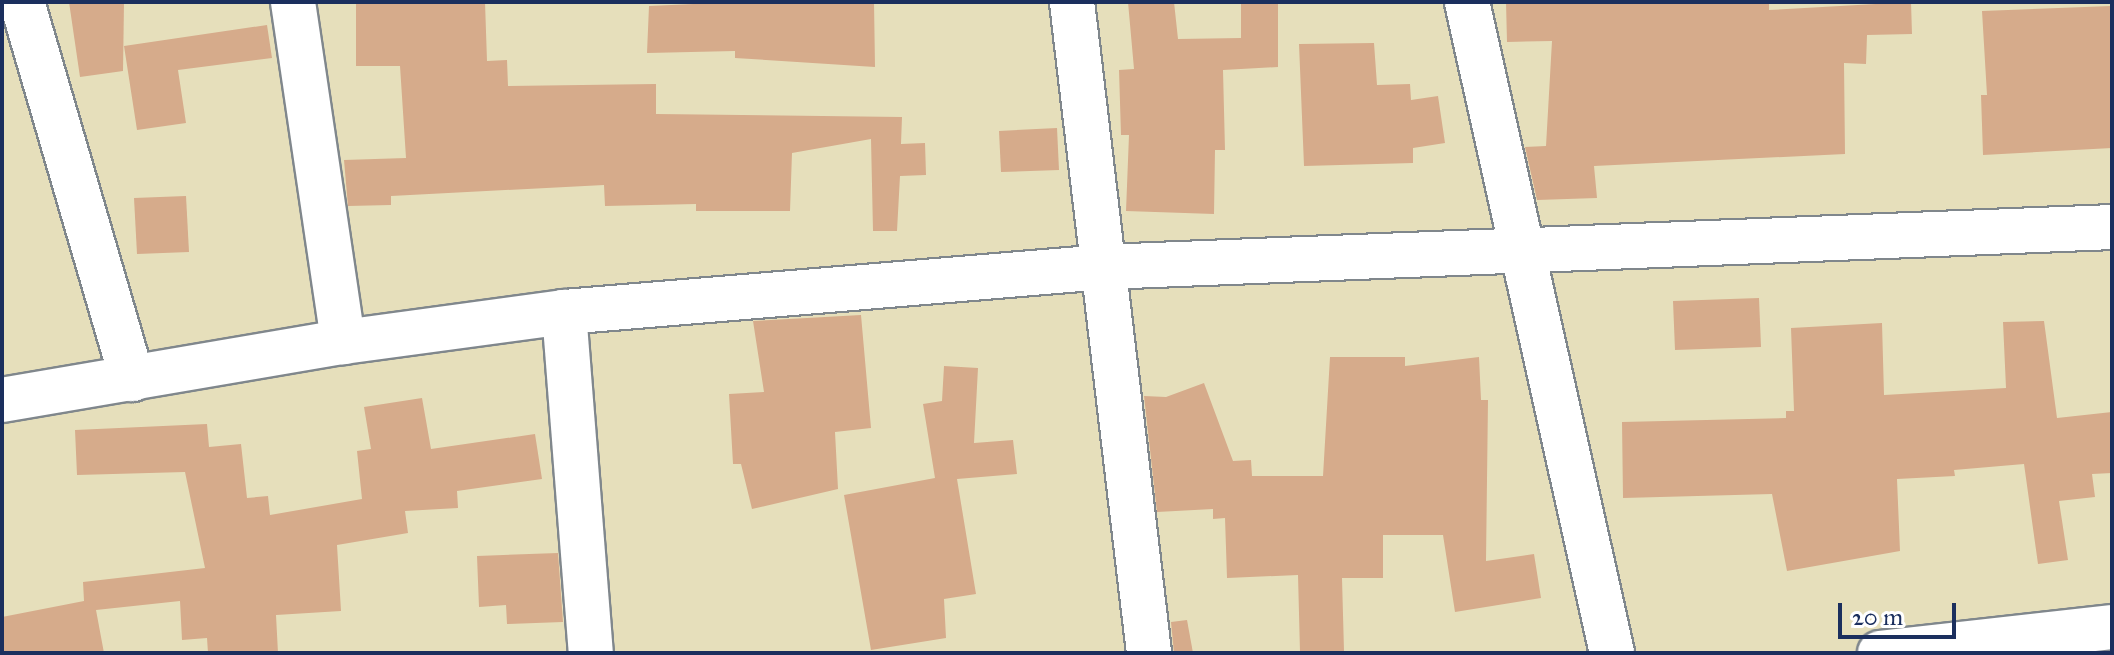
<!DOCTYPE html>
<html>
<head>
<meta charset="utf-8">
<style>
	body { margin:0 }
	#map { position:relative; width:2114px; height:655px; overflow:hidden; background:#e6dfbb; font-family:"IM FELL Great Primer",serif }
	div>[style] { position:absolute }
	[style*='--x'] { left:calc(var(--x)*1px); top:calc(var(--y)*1px); width:calc(var(--w)*1px); rotate:calc(var(--a)*1deg) }
	.building>* { inset:0; background:#d6ab8b }
	.roads { filter:drop-shadow(2px 0 #80878c) drop-shadow(-2px 0 #80878c) drop-shadow(0 2px #80878c) drop-shadow(0 -2px #80878c) }
	.minor>* { height:44px; margin:-22px; padding:0 22px; transform-origin:22px; border-radius:22px; background:#fff }
	span { translate:-50% -50%; white-space:nowrap; text-align:center; line-height:1.15; -webkit-text-stroke:6px #fff; paint-order:stroke }
	.frame { position:absolute; inset:0; border:4px solid #1b2f5e; pointer-events:none }
	.scale { position:absolute; left:1838px; top:603px; width:118px; height:36px; box-sizing:border-box; border:4px solid #1b2f5e; border-top:0; padding-left:10px; font-size:24px; line-height:28px; white-space:nowrap; color:#1b2f5e; -webkit-text-stroke:6px #fff; paint-order:stroke }
</style>
</head>
<body>
<div id="map">
	<div class="building">
		<div style="clip-path:polygon(69px 2px,124px 2px,123px 71px,80px 77px)"></div>
		<div style="clip-path:polygon(356px 2px,485px 2px,487px 61px,507px 60px,508px 86px,656px 84px,656px 114px,902px 117px,901px 144px,925px 143px,926px 175px,900px 176px,897px 231px,873px 231px,871px 139px,792px 153px,790px 211px,696px 211px,696px 204px,605px 206px,604px 185px,391px 196px,391px 205px,348px 206px,344px 160px,406px 158px,400px 66px,356px 66px)"></div>
		<div style="clip-path:polygon(738px 2px,874px 2px,875px 67px,735px 58px,735px 51px,647px 53px,649px 6px)"></div>
		<div style="clip-path:polygon(1128px 2px,1174px 2px,1178px 39px,1241px 38px,1241px 2px,1278px 2px,1278px 67px,1223px 70px,1225px 150px,1215px 150px,1214px 214px,1126px 211px,1129px 135px,1121px 135px,1119px 70px,1134px 69px)"></div>
		<div style="clip-path:polygon(1506px 2px,1769px 2px,1769px 10px,1911px 2px,1912px 34px,1867px 35px,1866px 64px,1844px 63px,1845px 154px,1594px 166px,1597px 198px,1537px 200px,1525px 147px,1546px 146px,1552px 41px,1507px 42px)"></div>
		<div style="clip-path:polygon(2111px 6px,2112px 148px,1983px 155px,1981px 95px,1987px 95px,1982px 11px)"></div>
		<div style="clip-path:polygon(267px 25px,272px 58px,178px 70px,186px 123px,137px 130px,124px 46px)"></div>
		<div style="clip-path:polygon(1374px 43px,1377px 85px,1410px 84px,1411px 100px,1438px 96px,1445px 143px,1413px 148px,1413px 163px,1304px 166px,1299px 44px)"></div>
		<div style="clip-path:polygon(1057px 128px,1059px 170px,1001px 172px,999px 131px)"></div>
		<div style="clip-path:polygon(186px 196px,189px 252px,137px 254px,134px 198px)"></div>
		<div style="clip-path:polygon(1759px 298px,1761px 347px,1675px 350px,1673px 301px)"></div>
		<div style="clip-path:polygon(861px 315px,871px 428px,835px 432px,838px 489px,752px 509px,741px 464px,733px 464px,729px 394px,764px 392px,753px 321px)"></div>
		<div style="clip-path:polygon(2044px 321px,2057px 418px,2112px 412px,2112px 473px,2092px 474px,2095px 497px,2059px 501px,2068px 560px,2038px 564px,2024px 464px,1954px 470px,1955px 476px,1897px 479px,1900px 551px,1787px 571px,1772px 494px,1623px 498px,1622px 422px,1786px 418px,1786px 411px,1794px 411px,1791px 328px,1882px 323px,1884px 395px,2006px 388px,2003px 322px)"></div>
		<div style="clip-path:polygon(1330px 357px,1405px 357px,1405px 366px,1479px 357px,1481px 400px,1488px 400px,1486px 561px,1534px 554px,1541px 598px,1455px 612px,1443px 535px,1383px 535px,1383px 578px,1342px 578px,1344px 651px,1300px 652px,1298px 575px,1227px 578px,1225px 518px,1213px 519px,1213px 509px,1157px 512px,1144px 396px,1166px 397px,1204px 383px,1233px 461px,1251px 460px,1252px 476px,1323px 476px)"></div>
		<div style="clip-path:polygon(944px 366px,978px 368px,974px 443px,1013px 440px,1017px 474px,957px 479px,976px 594px,944px 599px,946px 638px,871px 650px,844px 495px,935px 478px,923px 404px,942px 401px)"></div>
		<div style="clip-path:polygon(422px 398px,431px 449px,535px 434px,542px 479px,457px 491px,458px 508px,405px 511px,408px 533px,337px 545px,341px 611px,276px 615px,278px 653px,208px 653px,207px 638px,182px 640px,180px 601px,96px 610px,104px 653px,2px 653px,2px 617px,84px 601px,83px 582px,205px 568px,185px 472px,77px 475px,75px 430px,207px 424px,209px 447px,241px 444px,247px 498px,268px 496px,270px 515px,362px 499px,357px 451px,371px 449px,364px 407px)"></div>
		<div style="clip-path:polygon(558px 553px,563px 622px,507px 624px,506px 605px,479px 607px,477px 556px)"></div>
		<div style="clip-path:polygon(1187px 620px,1193px 653px,1174px 653px,1171px 622px)"></div>
	</div>
	<div class="roads">
		<div class="minor">
			<div style="--x:22;--y:2;--w:393;--a:73.7"></div>
			<div style="--x:293;--y:2;--w:344;--a:81.6"></div>
			<div style="--x:1072;--y:2;--w:656;--a:83.25"></div>
			<div style="--x:1467;--y:2;--w:667;--a:77.44"></div>
			<div style="--x:564;--y:312;--w:342;--a:85.5"></div>
			<div style="--x:2;--y:400;--w:346;--a:-9.7"></div>
			<div style="--x:343;--y:342;--w:223;--a:-7.7"></div>
			<div style="--x:564;--y:312;--w:542;--a:-4.76"></div>
			<div style="--x:1104;--y:267;--w:1009;--a:-2.27"></div>
			<div style="--x:1880;--y:653;--w:233;--a:-6.4"></div>
		</div>
	</div>
	<div class="frame"></div>
	<div class="scale">20 m</div>
</div>
</body>
</html>
